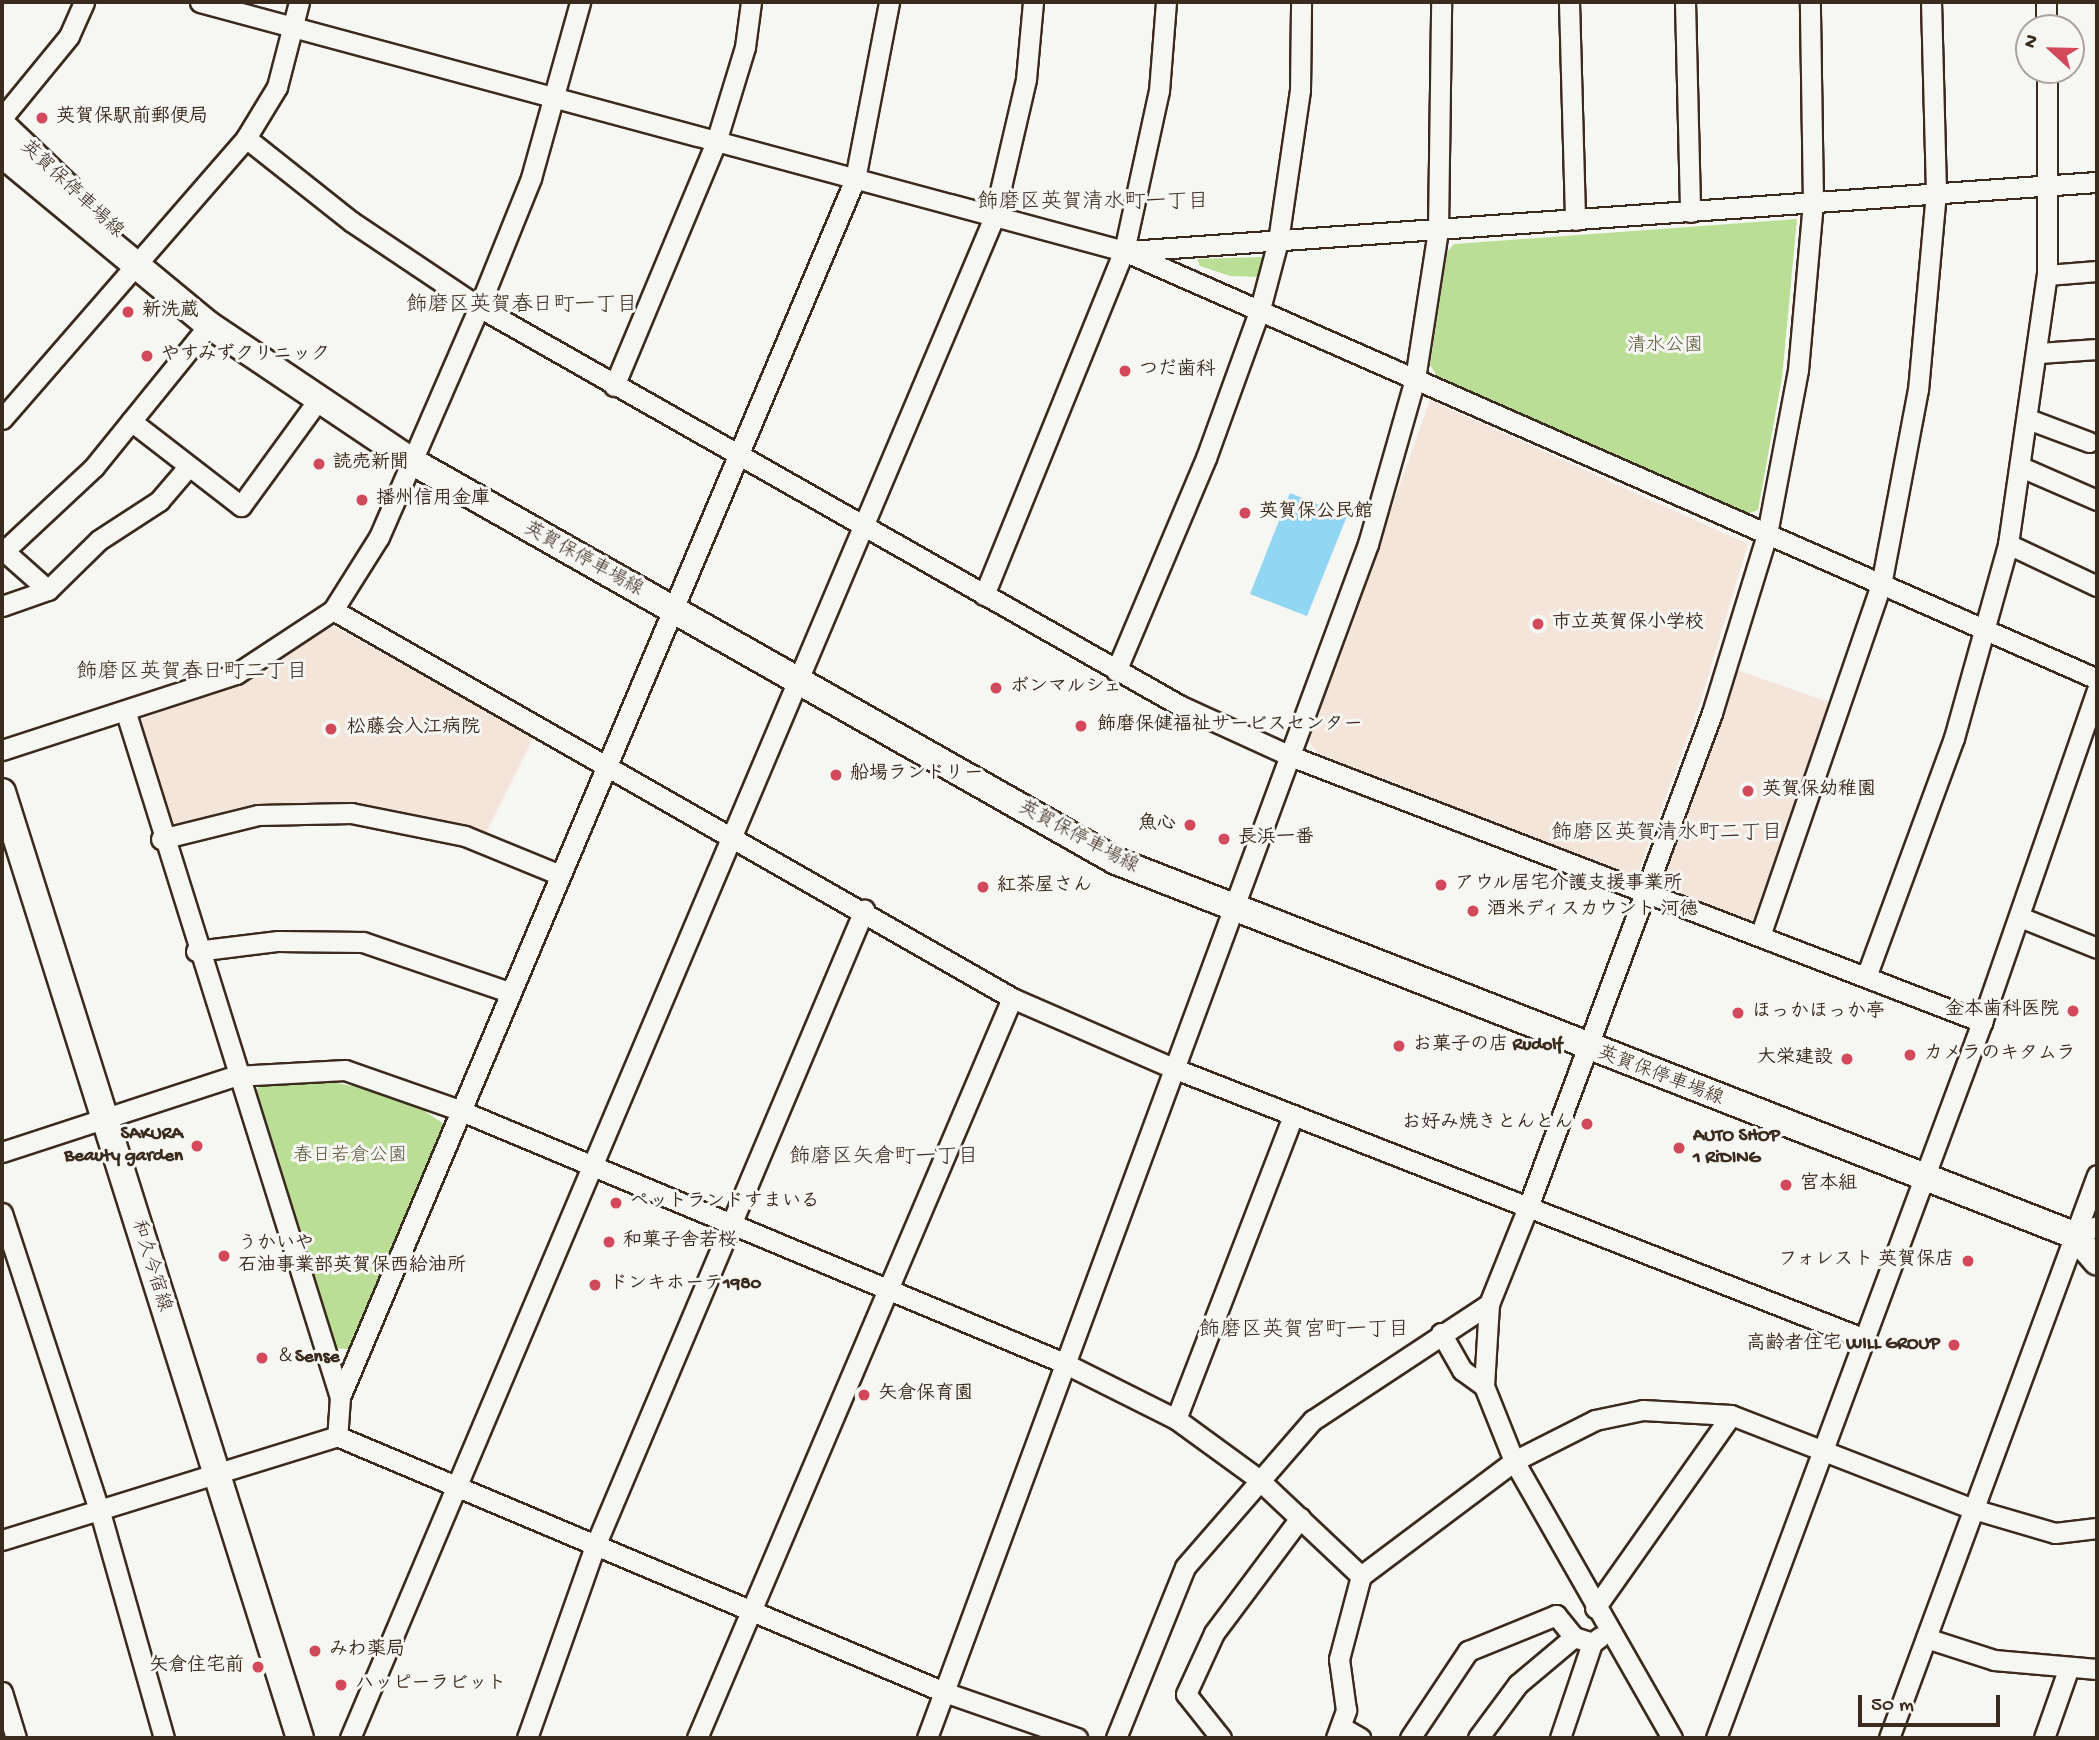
<!DOCTYPE html>
<html>
<head>
<meta charset="utf-8">
<style>
	body { margin:0 }
	#map { position:relative; width:2099px; height:1740px; overflow:hidden; background:#f6f6f2; font-family:"Gochi Hand","Klee One",sans-serif }
	div>[style] { position:absolute }
	[style*='--x'] { left:calc(var(--x)*1px); top:calc(var(--y)*1px); width:calc(var(--w)*1px); rotate:calc(var(--a)*1deg) }
	.built>* { inset:0; background:#f4e5da }
	.green>* { inset:0; background:#bbde97 }
	.water>* { inset:0; background:#91d6f3 }
	.roads { filter:drop-shadow(2px 0 #3b2a1e) drop-shadow(-2px 0 #3b2a1e) drop-shadow(0 2px #3b2a1e) drop-shadow(0 -2px #3b2a1e) }
	.minor>* { height:19px; margin:-9.5px; padding:0 9.5px; transform-origin:9.5px; border-radius:9.5px; background:#f6f6f2 }
	.major>* { height:26px; margin:-13px; padding:0 13px; transform-origin:13px; border-radius:13px; background:#f6f6f2 }
	.dots>* { width:19px; height:19px; translate:-50% -50%; box-sizing:border-box; border:4px solid #f6f6f2; border-radius:50% }
	span { translate:-50% -50%; white-space:nowrap; text-align:center; line-height:1.15; -webkit-text-stroke:6px #f6f6f2; paint-order:stroke }
	.poi-label { font-size:19px; color:#3b2a1e; font-weight:700 }
	.left { translate:0 -50%; text-align:left }
	.right { translate:-100% -50%; text-align:right }
	.street-label { font-size:19px; color:#3b2a1e }
	.park-label { font-size:19px; color:#5b573c }
	.neighbourhood-label { font-size:21px; color:#3b2a1e }
	.frame { position:absolute; inset:0; border:4px solid #3b2a1e; pointer-events:none }
	.north { position:absolute; left:2015px; top:14px; width:70px; height:70px; box-sizing:border-box; background:#f6f6f2; border:2px solid #aba49d; border-radius:50%; rotate:292deg; font-size:19px; font-weight:700; line-height:28px; text-align:center; color:#3b2a1e }
	.north::after { content:''; display:block; margin:auto; width:24px; height:32px; background:#d1495b; clip-path:polygon(50% 0,100% 100%,50% 72%,0 100%) }
	.scale { position:absolute; left:1858px; top:1695px; width:142px; height:32px; box-sizing:border-box; border:4px solid #3b2a1e; border-top:0; padding-left:9px; font-size:21px; line-height:24px; white-space:nowrap; color:#3b2a1e; -webkit-text-stroke:5px #f6f6f2; paint-order:stroke }
</style>
</head>
<body>
<div id="map">
	<div class="built">
		<div style="clip-path:polygon(1430px 400px,1748px 544px,1700px 703px,1639px 870px,1630px 875px,1317px 753px,1309px 741px)"></div>
		<div style="clip-path:polygon(330px 624px,534px 737px,485px 835px,265px 807px,168px 825px,140px 720px,268px 671px)"></div>
		<div style="clip-path:polygon(1737px 670px,1834px 704px,1757px 917px,1749px 921px,1666px 889px,1662px 879px)"></div>
	</div>
	<div class="green">
		<div style="clip-path:polygon(1797px 219px,1782px 378px,1758px 510px,1747px 514px,1437px 376px,1430px 365px,1447px 252px,1454px 244px)"></div>
		<div style="clip-path:polygon(1262px 257px,1261px 277px,1230px 276px,1200px 266px,1197px 259px)"></div>
		<div style="clip-path:polygon(310px 1078px,400px 1095px,444px 1124px,348px 1349px,332px 1348px,255px 1094px,260px 1084px)"></div>
	</div>
	<div class="water">
		<div style="clip-path:polygon(1290px 493px,1347px 516px,1307px 616px,1250px 594px)"></div>
	</div>
	<div class="roads">
		<div class="minor">
			<div style="--x:200;--y:2;--w:957;--a:15.08"></div>
			<div style="--x:1124;--y:251;--w:1063;--a:23.74"></div>
			<div style="--x:1569;--y:2;--w:218;--a:88.4"></div>
			<div style="--x:1685;--y:2;--w:210;--a:88.6"></div>
			<div style="--x:2046;--y:2;--w:26;--a:90"></div>
			<div style="--x:2;--y:118;--w:106;--a:-50.7"></div>
			<div style="--x:69;--y:36;--w:37;--a:-66"></div>
			<div style="--x:246;--y:138;--w:135;--a:38.4"></div>
			<div style="--x:352;--y:222;--w:153;--a:33.8"></div>
			<div style="--x:479;--y:307;--w:805;--a:29.62"></div>
			<div style="--x:1179;--y:705;--w:120;--a:24.6"></div>
			<div style="--x:1288;--y:755;--w:744;--a:21.04"></div>
			<div style="--x:1129;--y:251;--w:970;--a:-4.08"></div>
			<div style="--x:2047;--y:275;--w:50;--a:-4.6"></div>
			<div style="--x:2039;--y:353;--w:58;--a:-3.9"></div>
			<div style="--x:614;--y:386;--w:264;--a:-67.3"></div>
			<div style="--x:716;--y:142;--w:99;--a:-73"></div>
			<div style="--x:745;--y:47;--w:45;--a:-82.4"></div>
			<div style="--x:2;--y:419;--w:372;--a:-49"></div>
			<div style="--x:246;--y:138;--w:60;--a:-58.7"></div>
			<div style="--x:277;--y:87;--w:88;--a:-75.5"></div>
			<div style="--x:2028;--y:419;--w:65;--a:20.7"></div>
			<div style="--x:131;--y:421;--w:139;--a:37.7"></div>
			<div style="--x:241;--y:506;--w:131;--a:-54"></div>
			<div style="--x:2021;--y:467;--w:83;--a:23.5"></div>
			<div style="--x:2008;--y:544;--w:98;--a:25.3"></div>
			<div style="--x:48;--y:590;--w:59;--a:-138.4"></div>
			<div style="--x:4;--y:551;--w:123;--a:-43"></div>
			<div style="--x:94;--y:467;--w:183;--a:-51"></div>
			<div style="--x:984;--y:595;--w:371;--a:-67.9"></div>
			<div style="--x:1124;--y:251;--w:164;--a:-77.7"></div>
			<div style="--x:1159;--y:91;--w:89;--a:-85.5"></div>
			<div style="--x:2;--y:606;--w:49;--a:-19.2"></div>
			<div style="--x:48;--y:590;--w:71;--a:-44.4"></div>
			<div style="--x:99;--y:540;--w:72;--a:-33"></div>
			<div style="--x:159;--y:501;--w:45;--a:-49.5"></div>
			<div style="--x:333;--y:610;--w:782;--a:29.74"></div>
			<div style="--x:1012;--y:998;--w:176;--a:23.5"></div>
			<div style="--x:1173;--y:1068;--w:743;--a:21.39"></div>
			<div style="--x:1116;--y:671;--w:231;--a:-67.1"></div>
			<div style="--x:1206;--y:458;--w:158;--a:-70.1"></div>
			<div style="--x:1260;--y:309;--w:70;--a:-75.2"></div>
			<div style="--x:1278;--y:241;--w:153;--a:-81.7"></div>
			<div style="--x:1300;--y:90;--w:88;--a:-89.3"></div>
			<div style="--x:126;--y:713;--w:717;--a:72.63"></div>
			<div style="--x:340;--y:1397;--w:39;--a:94"></div>
			<div style="--x:2;--y:750;--w:246;--a:-18"></div>
			<div style="--x:236;--y:674;--w:116;--a:-33.4"></div>
			<div style="--x:333;--y:610;--w:86;--a:-57.8"></div>
			<div style="--x:379;--y:537;--w:251;--a:-66.5"></div>
			<div style="--x:479;--y:307;--w:139;--a:-68"></div>
			<div style="--x:531;--y:178;--w:183;--a:-74.4"></div>
			<div style="--x:161;--y:839;--w:100;--a:-13.9"></div>
			<div style="--x:258;--y:815;--w:93;--a:-1.2"></div>
			<div style="--x:351;--y:813;--w:116;--a:11.4"></div>
			<div style="--x:465;--y:836;--w:103;--a:22.3"></div>
			<div style="--x:2020;--y:917;--w:83;--a:21.9"></div>
			<div style="--x:1760;--y:936;--w:371;--a:-71"></div>
			<div style="--x:1881;--y:585;--w:198;--a:-79.3"></div>
			<div style="--x:1918;--y:390;--w:199;--a:-84.8"></div>
			<div style="--x:1936;--y:192;--w:190;--a:-91.5"></div>
			<div style="--x:196;--y:951;--w:83;--a:-7"></div>
			<div style="--x:278;--y:941;--w:85;--a:0.7"></div>
			<div style="--x:363;--y:942;--w:154;--a:18.9"></div>
			<div style="--x:1866;--y:977;--w:255;--a:-69.8"></div>
			<div style="--x:1954;--y:738;--w:201;--a:-74.4"></div>
			<div style="--x:2008;--y:544;--w:272;--a:-81.8"></div>
			<div style="--x:2047;--y:275;--w:205;--a:-90"></div>
			<div style="--x:2;--y:1152;--w:245;--a:-18.1"></div>
			<div style="--x:235;--y:1076;--w:110;--a:-3.1"></div>
			<div style="--x:345;--y:1070;--w:121;--a:19.3"></div>
			<div style="--x:459;--y:1110;--w:656;--a:22.69"></div>
			<div style="--x:1064;--y:1363;--w:125;--a:26.6"></div>
			<div style="--x:1176;--y:1419;--w:100;--a:36.1"></div>
			<div style="--x:1257;--y:1478;--w:143;--a:43.3"></div>
			<div style="--x:2;--y:1213;--w:315;--a:71.9"></div>
			<div style="--x:100;--y:1512;--w:235;--a:74.2"></div>
			<div style="--x:2074;--y:1235;--w:25;--a:-21"></div>
			<div style="--x:1441;--y:1333;--w:43;--a:60.4"></div>
			<div style="--x:1462;--y:1370;--w:27;--a:36"></div>
			<div style="--x:1484;--y:1386;--w:81;--a:68.2"></div>
			<div style="--x:1514;--y:1461;--w:319;--a:60.3"></div>
			<div style="--x:1484;--y:1386;--w:82;--a:-86.5"></div>
			<div style="--x:340;--y:1397;--w:1322;--a:-67.08"></div>
			<div style="--x:855;--y:179;--w:180;--a:-79.1"></div>
			<div style="--x:1176;--y:1419;--w:326;--a:-68.9"></div>
			<div style="--x:2;--y:1540;--w:351;--a:-17.2"></div>
			<div style="--x:337;--y:1436;--w:659;--a:22.87"></div>
			<div style="--x:944;--y:1692;--w:141;--a:19.1"></div>
			<div style="--x:1595;--y:1608;--w:236;--a:-54.8"></div>
			<div style="--x:1926;--y:1638;--w:71;--a:17.9"></div>
			<div style="--x:1994;--y:1660;--w:103;--a:5"></div>
			<div style="--x:2;--y:1692;--w:48;--a:73.1"></div>
			<div style="--x:1343;--y:1728;--w:20;--a:30"></div>
			<div style="--x:350;--y:1738;--w:1652;--a:-67.05"></div>
			<div style="--x:994;--y:217;--w:142;--a:-76.9"></div>
			<div style="--x:1026;--y:79;--w:77;--a:-84.8"></div>
			<div style="--x:527;--y:1738;--w:204;--a:-70.5"></div>
			<div style="--x:595;--y:1546;--w:691;--a:-67.07"></div>
			<div style="--x:697;--y:1738;--w:804;--a:-66.94"></div>
			<div style="--x:927;--y:1738;--w:1273;--a:-69.73"></div>
			<div style="--x:1368;--y:544;--w:172;--a:-74.1"></div>
			<div style="--x:1415;--y:379;--w:151;--a:-81.2"></div>
			<div style="--x:1438;--y:230;--w:228;--a:-89.2"></div>
			<div style="--x:1116;--y:1738;--w:184;--a:-68"></div>
			<div style="--x:1185;--y:1567;--w:195;--a:-49"></div>
			<div style="--x:1313;--y:1420;--w:211;--a:-33.4"></div>
			<div style="--x:1489;--y:1304;--w:105;--a:-68.1"></div>
			<div style="--x:1528;--y:1207;--w:527;--a:-69.57"></div>
			<div style="--x:1712;--y:713;--w:187;--a:-72.9"></div>
			<div style="--x:1767;--y:534;--w:167;--a:-79.3"></div>
			<div style="--x:1798;--y:370;--w:168;--a:-84.9"></div>
			<div style="--x:1813;--y:203;--w:201;--a:-90.9"></div>
			<div style="--x:1221;--y:1738;--w:56;--a:-128.5"></div>
			<div style="--x:1186;--y:1694;--w:67;--a:-65.3"></div>
			<div style="--x:1214;--y:1633;--w:144;--a:-53.2"></div>
			<div style="--x:1336;--y:1738;--w:30;--a:-70"></div>
			<div style="--x:1346;--y:1710;--w:51;--a:-97.8"></div>
			<div style="--x:1339;--y:1659;--w:86;--a:-75.2"></div>
			<div style="--x:1361;--y:1576;--w:191;--a:-36.9"></div>
			<div style="--x:1514;--y:1461;--w:91;--a:-26.8"></div>
			<div style="--x:1595;--y:1420;--w:49;--a:-11.8"></div>
			<div style="--x:1643;--y:1410;--w:88;--a:3.3"></div>
			<div style="--x:1731;--y:1415;--w:260;--a:21.2"></div>
			<div style="--x:1973;--y:1509;--w:85;--a:16.3"></div>
			<div style="--x:2055;--y:1533;--w:42;--a:-6.8"></div>
			<div style="--x:1410;--y:1738;--w:105;--a:-56.3"></div>
			<div style="--x:1468;--y:1651;--w:95;--a:-22.2"></div>
			<div style="--x:1556;--y:1615;--w:28;--a:51"></div>
			<div style="--x:1574;--y:1637;--w:19;--a:18"></div>
			<div style="--x:1478;--y:1738;--w:67;--a:-53.5"></div>
			<div style="--x:1518;--y:1684;--w:73;--a:-40"></div>
			<div style="--x:1560;--y:1738;--w:100;--a:-71.4"></div>
			<div style="--x:1592;--y:1643;--w:10;--a:-37"></div>
			<div style="--x:1716;--y:1738;--w:764;--a:-69.62"></div>
			<div style="--x:1982;--y:1022;--w:351;--a:-70.9"></div>
			<div style="--x:1889;--y:1738;--w:600;--a:-69.72"></div>
			<div style="--x:2044;--y:1738;--w:72;--a:-70.6"></div>
		</div>
		<div class="major">
			<div style="--x:2;--y:125;--w:91;--a:43.7"></div>
			<div style="--x:2;--y:154;--w:268;--a:39.6"></div>
			<div style="--x:209;--y:325;--w:246;--a:33.9"></div>
			<div style="--x:413;--y:462;--w:808;--a:29.58"></div>
			<div style="--x:1116;--y:861;--w:1028;--a:21.33"></div>
			<div style="--x:2074;--y:1235;--w:35;--a:49"></div>
			<div style="--x:2;--y:792;--w:992;--a:72.52"></div>
		</div>
	</div>
	<div class="dots">
		<div style="left:42px;top:118px;background:#d1495b"></div>
		<div style="left:128px;top:312px;background:#d1495b"></div>
		<div style="left:147px;top:356px;background:#d1495b"></div>
		<div style="left:1125px;top:371px;background:#d1495b"></div>
		<div style="left:319px;top:464px;background:#d1495b"></div>
		<div style="left:362px;top:500px;background:#d1495b"></div>
		<div style="left:1245px;top:513px;background:#d1495b"></div>
		<div style="left:1538px;top:624px;background:#d1495b"></div>
		<div style="left:996px;top:688px;background:#d1495b"></div>
		<div style="left:1081px;top:726px;background:#d1495b"></div>
		<div style="left:331px;top:729px;background:#d1495b"></div>
		<div style="left:836px;top:775px;background:#d1495b"></div>
		<div style="left:1748px;top:791px;background:#d1495b"></div>
		<div style="left:1190px;top:825px;background:#d1495b"></div>
		<div style="left:1224px;top:839px;background:#d1495b"></div>
		<div style="left:1441px;top:885px;background:#d1495b"></div>
		<div style="left:983px;top:887px;background:#d1495b"></div>
		<div style="left:1473px;top:911px;background:#d1495b"></div>
		<div style="left:2073px;top:1011px;background:#d1495b"></div>
		<div style="left:1738px;top:1013px;background:#d1495b"></div>
		<div style="left:1399px;top:1046px;background:#d1495b"></div>
		<div style="left:1910px;top:1055px;background:#d1495b"></div>
		<div style="left:1847px;top:1059px;background:#d1495b"></div>
		<div style="left:1587px;top:1124px;background:#d1495b"></div>
		<div style="left:197px;top:1146px;background:#d1495b"></div>
		<div style="left:1679px;top:1148px;background:#d1495b"></div>
		<div style="left:1786px;top:1185px;background:#d1495b"></div>
		<div style="left:616px;top:1203px;background:#d1495b"></div>
		<div style="left:609px;top:1242px;background:#d1495b"></div>
		<div style="left:224px;top:1256px;background:#d1495b"></div>
		<div style="left:1968px;top:1261px;background:#d1495b"></div>
		<div style="left:595px;top:1285px;background:#d1495b"></div>
		<div style="left:1954px;top:1345px;background:#d1495b"></div>
		<div style="left:262px;top:1358px;background:#d1495b"></div>
		<div style="left:864px;top:1395px;background:#d1495b"></div>
		<div style="left:315px;top:1651px;background:#d1495b"></div>
		<div style="left:258px;top:1667px;background:#d1495b"></div>
		<div style="left:341px;top:1685px;background:#d1495b"></div>
	</div>
	<div class="poi-label">
		<span class="left" style="left:56px;top:118px">英賀保駅前郵便局</span>
		<span class="left" style="left:142px;top:312px">新洗蔵</span>
		<span class="left" style="left:161px;top:356px">やすみずクリニック</span>
		<span class="left" style="left:1139px;top:371px">つだ歯科</span>
		<span class="left" style="left:333px;top:464px">読売新聞</span>
		<span class="left" style="left:376px;top:500px">播州信用金庫</span>
		<span class="left" style="left:1259px;top:513px">英賀保公民館</span>
		<span class="left" style="left:1552px;top:624px">市立英賀保小学校</span>
		<span class="left" style="left:1010px;top:688px">ボンマルシェ</span>
		<span class="left" style="left:1097px;top:726px">飾磨保健福祉サービスセンター</span>
		<span class="left" style="left:347px;top:729px">松藤会入江病院</span>
		<span class="left" style="left:850px;top:775px">船場ランドリー</span>
		<span class="left" style="left:1762px;top:791px">英賀保幼稚園</span>
		<span class="right" style="left:1176px;top:825px">魚心</span>
		<span class="left" style="left:1238px;top:839px">長浜一番</span>
		<span class="left" style="left:1455px;top:885px">アウル居宅介護支援事業所</span>
		<span class="left" style="left:997px;top:887px">紅茶屋さん</span>
		<span class="left" style="left:1487px;top:911px">酒米ディスカウント 河徳</span>
		<span class="right" style="left:2059px;top:1011px">金本歯科医院</span>
		<span class="left" style="left:1752px;top:1013px">ほっかほっか亭</span>
		<span class="left" style="left:1413px;top:1046px">お菓子の店 Rudolf</span>
		<span class="left" style="left:1924px;top:1055px">カメラのキタムラ</span>
		<span class="right" style="left:1833px;top:1059px">大栄建設</span>
		<span class="right" style="left:1573px;top:1124px">お好み焼きとんとん</span>
		<span class="right" style="left:183px;top:1146px">SAKURA<br>Beauty garden</span>
		<span class="left" style="left:1693px;top:1148px">AUTO SHOP<br>1 RiDING</span>
		<span class="left" style="left:1800px;top:1185px">宮本組</span>
		<span class="left" style="left:630px;top:1203px">ペットランドすまいる</span>
		<span class="left" style="left:623px;top:1242px">和菓子舎若桜</span>
		<span class="left" style="left:238px;top:1256px">うかいや<br>石油事業部英賀保西給油所</span>
		<span class="right" style="left:1954px;top:1261px">フォレスト 英賀保店</span>
		<span class="left" style="left:609px;top:1285px">ドンキホーテ1980</span>
		<span class="right" style="left:1940px;top:1345px">高齢者住宅 WILL GROUP</span>
		<span class="left" style="left:276px;top:1358px">＆Sense</span>
		<span class="left" style="left:878px;top:1395px">矢倉保育園</span>
		<span class="left" style="left:329px;top:1651px">みわ薬局</span>
		<span class="right" style="left:244px;top:1667px">矢倉住宅前</span>
		<span class="left" style="left:355px;top:1685px">ハッピーラビット</span>
	</div>
	<div class="street-label">
		<span style="left:71px;top:190px;rotate:43deg">英賀保停車場線</span>
		<span style="left:583px;top:560px;rotate:29deg">英賀保停車場線</span>
		<span style="left:1078px;top:838px;rotate:28deg">英賀保停車場線</span>
		<span style="left:1660px;top:1077px;rotate:21deg">英賀保停車場線</span>
		<span style="left:150px;top:1266px;rotate:73deg">和久今宿線</span>
	</div>
	<div class="park-label">
		<span style="left:1665px;top:347px">清水公園</span>
		<span style="left:350px;top:1157px">春日若倉公園</span>
	</div>
	<div class="neighbourhood-label">
		<span style="left:1093px;top:204px">飾磨区英賀清水町一丁目</span>
		<span style="left:522px;top:307px">飾磨区英賀春日町一丁目</span>
		<span style="left:192px;top:674px">飾磨区英賀春日町二丁目</span>
		<span style="left:1667px;top:835px">飾磨区英賀清水町二丁目</span>
		<span style="left:884px;top:1159px">飾磨区矢倉町一丁目</span>
		<span style="left:1304px;top:1332px">飾磨区英賀宮町一丁目</span>
	</div>
	<div class="frame"></div>
	<div class="north">N</div>
	<div class="scale">50 m</div>
</div>
</body>
</html>
